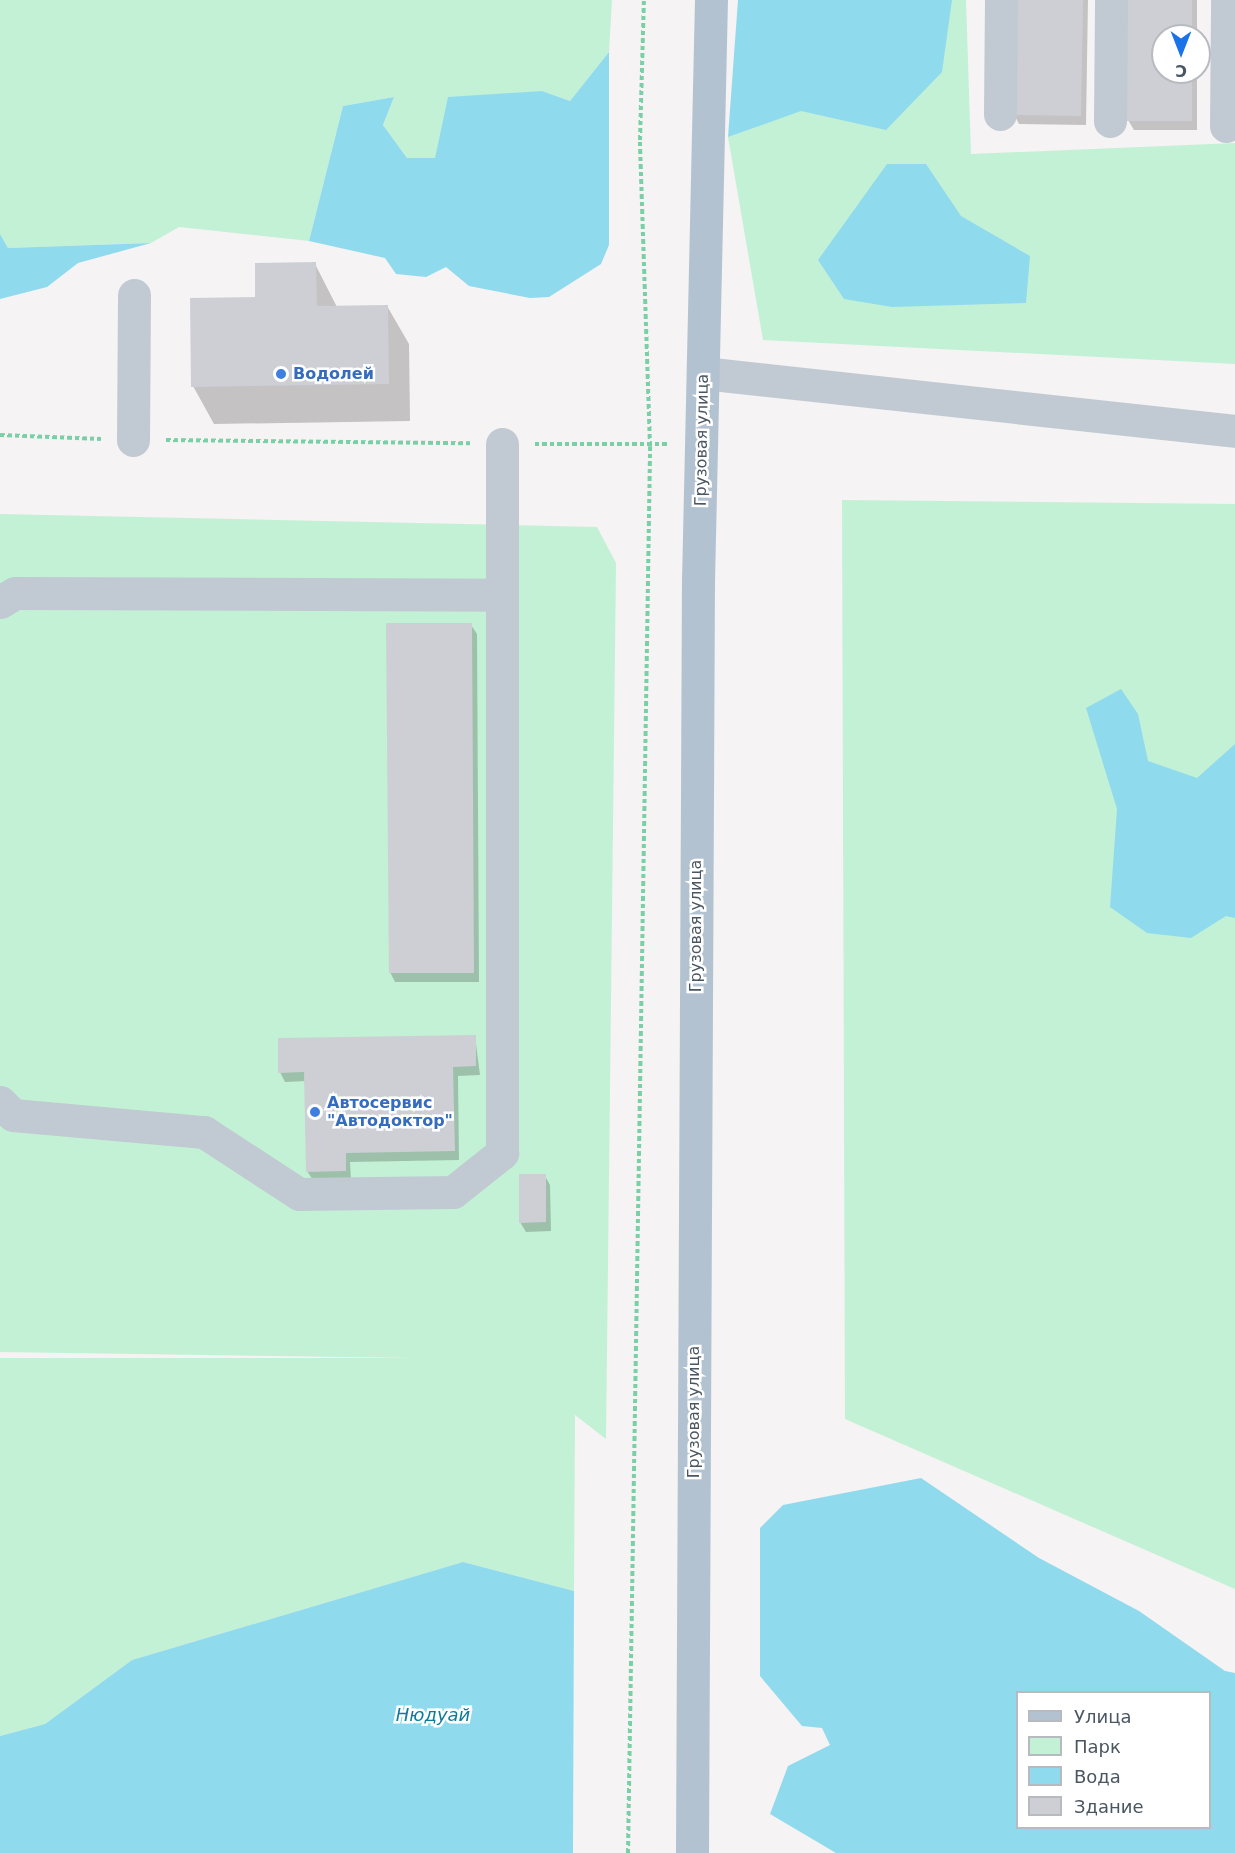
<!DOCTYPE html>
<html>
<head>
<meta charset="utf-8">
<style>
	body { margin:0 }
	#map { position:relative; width:1235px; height:1853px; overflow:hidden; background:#f5f3f3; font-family:"DejaVu Sans",sans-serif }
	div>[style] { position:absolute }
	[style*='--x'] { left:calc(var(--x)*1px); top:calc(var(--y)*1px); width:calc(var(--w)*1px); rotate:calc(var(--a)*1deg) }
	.green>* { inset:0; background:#c3f1d5 }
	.water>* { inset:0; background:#90daee }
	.shadow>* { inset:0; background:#0003 }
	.building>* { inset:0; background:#cdcfd5 }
	.path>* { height:4px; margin-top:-2px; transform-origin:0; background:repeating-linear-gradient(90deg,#7ad0a6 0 4.5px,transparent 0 7.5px) }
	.minor>* { height:33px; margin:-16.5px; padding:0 16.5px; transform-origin:16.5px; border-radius:16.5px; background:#c1cad2 }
	.major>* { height:33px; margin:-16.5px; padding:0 16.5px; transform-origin:16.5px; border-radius:16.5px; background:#b3c2d1 }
	.dots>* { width:16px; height:16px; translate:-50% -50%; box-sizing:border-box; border:3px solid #fff; border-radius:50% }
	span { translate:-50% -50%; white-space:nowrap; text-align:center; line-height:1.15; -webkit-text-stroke:5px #fff; paint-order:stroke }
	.shop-label { font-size:16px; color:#366cbe; font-weight:700 }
	.left { translate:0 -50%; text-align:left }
	.street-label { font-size:16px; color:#4a5661 }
	.water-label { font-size:18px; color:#0c7c9b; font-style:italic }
	.legend { position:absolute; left:1016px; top:1691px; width:195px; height:138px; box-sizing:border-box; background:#fff; border:2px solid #b7bbc0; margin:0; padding:8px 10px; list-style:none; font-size:18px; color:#4a5661 }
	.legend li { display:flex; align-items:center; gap:12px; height:30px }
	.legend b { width:30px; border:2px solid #b7bbc0 }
	.north { position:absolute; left:1151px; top:24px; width:60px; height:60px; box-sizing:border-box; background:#fff; border:2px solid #b7bbc0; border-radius:50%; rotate:180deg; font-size:16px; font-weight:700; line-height:24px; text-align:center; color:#4a5661 }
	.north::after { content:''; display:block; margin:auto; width:21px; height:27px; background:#1a73e8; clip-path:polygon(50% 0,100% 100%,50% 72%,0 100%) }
</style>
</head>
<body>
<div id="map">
	<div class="green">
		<div style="clip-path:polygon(0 0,612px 0,609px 52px,570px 101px,542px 91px,435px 158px,407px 158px,383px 125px,394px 97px,343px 106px,309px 241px,179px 227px,151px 243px,8px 248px,0 234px)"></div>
		<div style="clip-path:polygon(801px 0,966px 0,971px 154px,1235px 143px,1235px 364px,763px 340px,728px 137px,801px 110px)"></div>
		<div style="clip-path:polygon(842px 500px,1235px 504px,1235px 1589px,845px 1419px)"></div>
		<div style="clip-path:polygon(0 514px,597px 527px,616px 563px,606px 1439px,575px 1415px,574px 1591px,463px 1562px,132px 1660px,45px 1724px,0 1736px,0 1358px,415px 1358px,0 1352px)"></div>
	</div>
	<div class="water">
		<div style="clip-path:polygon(738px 0,952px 0,942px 72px,886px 130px,801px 111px,728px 137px)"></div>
		<div style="clip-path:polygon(609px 52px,609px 245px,601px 264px,549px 297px,530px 298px,469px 286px,446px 267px,426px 277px,396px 274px,385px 258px,309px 241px,343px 106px,394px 97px,383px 125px,407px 158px,435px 158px,448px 97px,542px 91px,570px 101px)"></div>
		<div style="clip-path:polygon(887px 164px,926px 164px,961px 216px,1030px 256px,1026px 303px,892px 307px,844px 299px,818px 260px)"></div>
		<div style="clip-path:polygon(0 234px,8px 248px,151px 243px,78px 263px,47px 287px,0 299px)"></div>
		<div style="clip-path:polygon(1121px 689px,1138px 714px,1148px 761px,1197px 778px,1235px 744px,1235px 918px,1226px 916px,1191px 938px,1147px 933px,1110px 907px,1117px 809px,1086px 708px)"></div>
		<div style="clip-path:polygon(evenodd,921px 1478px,1039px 1558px,1139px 1611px,1225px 1671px,1235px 1673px,1235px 1853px,836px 1853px,770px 1814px,788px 1766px,830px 1745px,822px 1728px,802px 1726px,760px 1676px,760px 1528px,783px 1505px,921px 1478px,1018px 1692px,1210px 1692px,1210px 1828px,1018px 1828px,1018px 1692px)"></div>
		<div style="clip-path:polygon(463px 1562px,574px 1591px,573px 1853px,0 1853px,0 1736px,45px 1724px,132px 1660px)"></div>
	</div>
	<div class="shadow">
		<div style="clip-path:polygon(1016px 0,1088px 0,1086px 125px,1019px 124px,1014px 114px)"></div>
		<div style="clip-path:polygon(1128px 0,1197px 0,1197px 36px,1163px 36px,1163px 72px,1197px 72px,1197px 130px,1134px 130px,1128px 120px)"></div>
		<div style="clip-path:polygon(315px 264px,337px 307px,387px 306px,409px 344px,410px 421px,214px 424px,193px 386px,257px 298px)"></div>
		<div style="clip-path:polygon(471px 625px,477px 634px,479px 982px,395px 982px,390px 972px)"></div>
		<div style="clip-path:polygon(475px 1036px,480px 1075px,458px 1076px,459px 1160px,350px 1162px,351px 1180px,313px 1180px,307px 1171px,306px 1081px,285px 1082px,280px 1072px)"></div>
		<div style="clip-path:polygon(545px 1176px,550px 1185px,551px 1231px,526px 1232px,520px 1222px)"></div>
	</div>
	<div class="building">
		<div style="clip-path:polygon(1015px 0,1083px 0,1081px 116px,1012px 115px)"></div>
		<div style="clip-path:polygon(1127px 0,1192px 0,1192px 36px,1163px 36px,1163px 72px,1192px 72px,1192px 121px,1127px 121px)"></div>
		<div style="clip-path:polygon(316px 262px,317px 306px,388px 305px,389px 384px,191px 387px,190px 298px,255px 297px,255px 263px)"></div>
		<div style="clip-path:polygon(386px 623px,472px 623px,474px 973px,389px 973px)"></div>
		<div style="clip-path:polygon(476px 1035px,476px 1066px,453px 1067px,455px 1151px,346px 1153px,346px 1171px,306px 1172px,304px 1072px,278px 1073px,278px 1038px)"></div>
		<div style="clip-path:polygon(519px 1174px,546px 1174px,546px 1222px,519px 1223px)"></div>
	</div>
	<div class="path">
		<div style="--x:0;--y:435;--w:101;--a:2.3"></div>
		<div style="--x:166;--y:440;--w:304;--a:0.6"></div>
		<div style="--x:535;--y:444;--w:133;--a:0"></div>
		<div style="--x:628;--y:1853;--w:1407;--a:-89.1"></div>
		<div style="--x:650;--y:446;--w:306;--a:-91.9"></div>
		<div style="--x:640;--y:140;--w:140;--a:-88.4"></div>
	</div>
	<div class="minor">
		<div style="--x:1000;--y:114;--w:114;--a:-89.5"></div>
		<div style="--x:1110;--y:121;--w:121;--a:-89.5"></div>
		<div style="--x:1226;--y:126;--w:126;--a:-89.5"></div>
		<div style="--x:703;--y:373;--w:535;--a:6.22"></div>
		<div style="--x:133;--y:440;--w:145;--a:-89.6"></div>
		<div style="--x:0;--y:602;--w:17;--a:-31"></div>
		<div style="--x:15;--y:593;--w:487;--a:0.2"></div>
		<div style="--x:0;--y:1102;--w:18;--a:45"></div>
		<div style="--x:13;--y:1115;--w:192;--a:5.1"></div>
		<div style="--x:204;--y:1132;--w:113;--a:33.1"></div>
		<div style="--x:299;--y:1194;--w:154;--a:-0.7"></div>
		<div style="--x:453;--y:1192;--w:63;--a:-38.5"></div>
		<div style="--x:502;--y:1153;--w:709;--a:-90"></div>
	</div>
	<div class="major">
		<div style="--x:692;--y:1853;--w:1272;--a:-89.73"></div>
		<div style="--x:698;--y:581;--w:581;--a:-88.72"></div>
	</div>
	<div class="dots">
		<div style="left:281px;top:374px;background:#3f7fe0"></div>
		<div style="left:315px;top:1112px;background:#3f7fe0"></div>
	</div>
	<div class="shop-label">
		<span class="left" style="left:293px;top:374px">Водолей</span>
		<span class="left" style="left:327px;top:1112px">Автосервис<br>"Автодоктор"</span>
	</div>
	<div class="street-label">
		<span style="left:702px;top:440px;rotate:-89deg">Грузовая улица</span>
		<span style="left:696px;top:926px;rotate:-90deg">Грузовая улица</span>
		<span style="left:694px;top:1412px;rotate:-90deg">Грузовая улица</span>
	</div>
	<div class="water-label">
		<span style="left:433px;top:1715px">Нюдуай</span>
	</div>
	<ul class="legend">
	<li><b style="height:8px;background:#b3c2d1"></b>Улица</li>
	<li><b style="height:16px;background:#c3f1d5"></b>Парк</li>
	<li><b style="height:16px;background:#90daee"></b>Вода</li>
	<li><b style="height:16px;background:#cdcfd5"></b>Здание</li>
	</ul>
	<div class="north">С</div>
</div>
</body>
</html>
